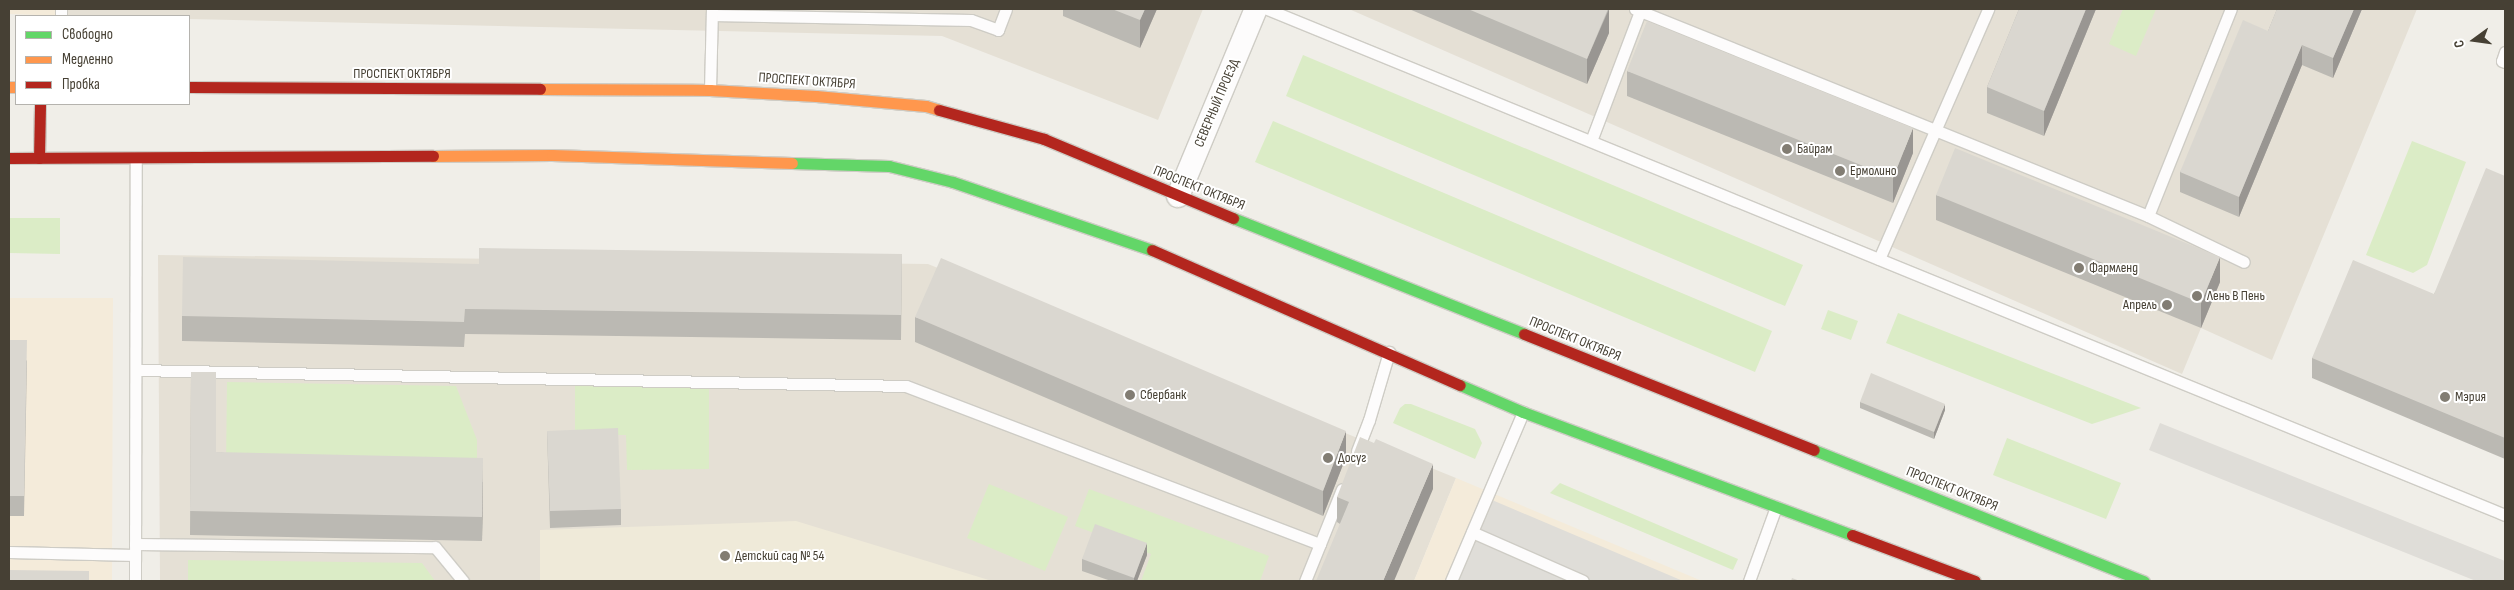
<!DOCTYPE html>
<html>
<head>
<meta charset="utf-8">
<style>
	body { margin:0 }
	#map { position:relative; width:2514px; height:590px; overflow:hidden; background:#f0eee8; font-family:"Sofia Sans Condensed",sans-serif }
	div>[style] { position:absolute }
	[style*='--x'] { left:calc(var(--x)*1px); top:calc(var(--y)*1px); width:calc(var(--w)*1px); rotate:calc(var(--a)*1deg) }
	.residential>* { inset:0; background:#e5e0d5 }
	.commercial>* { inset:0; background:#f4ebda }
	.education>* { inset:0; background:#efead9 }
	.green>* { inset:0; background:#dbecc6 }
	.parking>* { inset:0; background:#dfddd8 }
	.roads { filter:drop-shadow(1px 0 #ceccc5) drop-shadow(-1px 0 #ceccc5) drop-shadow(0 1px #ceccc5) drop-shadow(0 -1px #ceccc5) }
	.lane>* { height:11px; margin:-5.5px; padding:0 5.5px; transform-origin:5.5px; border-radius:5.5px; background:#fdfcfc }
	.street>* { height:22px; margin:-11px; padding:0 11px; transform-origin:11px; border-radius:11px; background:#fdfcfc }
	.fast>* { height:11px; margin:-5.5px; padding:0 5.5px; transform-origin:5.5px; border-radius:5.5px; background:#63d668 }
	.slow>* { height:11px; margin:-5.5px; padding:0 5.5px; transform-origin:5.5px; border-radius:5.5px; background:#ff974d }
	.jam>* { height:11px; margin:-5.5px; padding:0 5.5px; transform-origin:5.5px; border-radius:5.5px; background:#b3261e }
	.wall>* { inset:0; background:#bbb9b3 }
	.shaded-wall>* { inset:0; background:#999692 }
	.building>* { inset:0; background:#dad7d0 }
	.dots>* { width:14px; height:14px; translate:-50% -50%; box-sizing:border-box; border:2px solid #fff; border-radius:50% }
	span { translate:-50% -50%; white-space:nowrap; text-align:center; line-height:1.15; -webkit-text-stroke:4px #fff; paint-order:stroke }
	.street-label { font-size:14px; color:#464034 }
	.poi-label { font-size:14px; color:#464034 }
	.left { translate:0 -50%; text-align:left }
	.right { translate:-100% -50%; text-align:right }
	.frame { position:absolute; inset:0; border:10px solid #464034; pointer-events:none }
	.legend { position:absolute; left:15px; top:15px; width:175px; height:90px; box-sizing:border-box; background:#fff; border:1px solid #b5b3ae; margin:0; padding:6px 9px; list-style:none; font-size:15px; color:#464034 }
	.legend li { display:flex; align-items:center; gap:10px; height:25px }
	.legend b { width:25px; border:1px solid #b5b3ae }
	.north { position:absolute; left:2449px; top:15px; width:50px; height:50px; -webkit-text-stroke:4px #fff; paint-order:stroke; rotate:256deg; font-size:14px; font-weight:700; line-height:20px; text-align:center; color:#464034 }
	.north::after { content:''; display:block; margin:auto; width:18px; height:22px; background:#464034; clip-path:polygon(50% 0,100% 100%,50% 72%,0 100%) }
</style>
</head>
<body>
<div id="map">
	<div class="residential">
		<div style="clip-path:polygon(67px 9px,1203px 9px,1158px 120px,942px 36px,189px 19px,189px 16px,67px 16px)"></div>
		<div style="clip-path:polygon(1349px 9px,2417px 9px,2272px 360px,2201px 328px,2182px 374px)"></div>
		<div style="clip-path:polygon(158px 255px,928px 264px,1456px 478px,1414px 581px,160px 581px)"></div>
	</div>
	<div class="commercial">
		<div style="clip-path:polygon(9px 9px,67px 9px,67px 16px,9px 14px)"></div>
		<div style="clip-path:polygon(9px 298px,113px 298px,112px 581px,9px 581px)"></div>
		<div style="clip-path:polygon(1456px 478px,1702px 581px,1414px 581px)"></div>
	</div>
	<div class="education">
		<div style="clip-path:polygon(796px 521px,992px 581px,540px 581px,540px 530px)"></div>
	</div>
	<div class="green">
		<div style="clip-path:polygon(2123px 9px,2156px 9px,2136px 56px,2109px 44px)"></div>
		<div style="clip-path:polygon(1303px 55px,1803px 265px,1785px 306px,1286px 96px)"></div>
		<div style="clip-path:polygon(1273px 121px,1772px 331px,1755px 372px,1255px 162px)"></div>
		<div style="clip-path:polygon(2412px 141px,2466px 162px,2427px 265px,2413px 273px,2366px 255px)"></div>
		<div style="clip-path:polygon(9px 218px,60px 218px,60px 254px,9px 253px)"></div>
		<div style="clip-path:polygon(1828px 310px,1858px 321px,1851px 340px,1821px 329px)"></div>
		<div style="clip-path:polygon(1898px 313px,2141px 408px,2092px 424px,1886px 343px)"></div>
		<div style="clip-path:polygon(227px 382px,456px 386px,477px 440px,477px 471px,226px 468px)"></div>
		<div style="clip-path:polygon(575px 386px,709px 388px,709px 469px,627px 470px,626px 435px,575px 435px)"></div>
		<div style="clip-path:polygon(1405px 404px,1411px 404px,1475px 429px,1482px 443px,1475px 459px,1393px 423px,1400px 408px)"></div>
		<div style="clip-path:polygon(2007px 438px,2121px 483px,2106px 519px,1993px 475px)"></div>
		<div style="clip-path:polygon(1560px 483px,1738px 559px,1733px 570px,1550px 493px)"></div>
		<div style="clip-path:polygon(989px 484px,1068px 517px,1045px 571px,967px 538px)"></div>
		<div style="clip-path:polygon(1089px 489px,1269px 556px,1260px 581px,1141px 581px,1151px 554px,1075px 526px)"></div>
		<div style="clip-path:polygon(188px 560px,422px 563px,435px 581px,188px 581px)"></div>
	</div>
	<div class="parking">
		<div style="clip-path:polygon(2160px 423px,2505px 561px,2505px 581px,2476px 581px,2149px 450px)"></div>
		<div style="clip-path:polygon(1492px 500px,1683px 581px,1458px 581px)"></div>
	</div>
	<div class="roads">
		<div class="lane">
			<div style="--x:1267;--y:9;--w:1337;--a:22.23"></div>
			<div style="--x:1635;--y:9;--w:553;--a:21.97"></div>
			<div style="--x:2148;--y:216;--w:106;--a:25.6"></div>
			<div style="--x:712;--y:15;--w:259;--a:1.1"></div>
			<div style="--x:971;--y:20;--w:29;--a:20"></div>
			<div style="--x:998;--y:30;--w:22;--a:-69"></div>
			<div style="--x:61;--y:16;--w:7;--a:-90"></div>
			<div style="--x:2505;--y:52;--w:9;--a:108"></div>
			<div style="--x:2502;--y:61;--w:3;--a:18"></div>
			<div style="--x:710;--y:90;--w:80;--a:-88.6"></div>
			<div style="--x:1591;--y:141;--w:139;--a:-69.3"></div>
			<div style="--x:2148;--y:216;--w:223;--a:-68.2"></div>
			<div style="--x:1879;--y:259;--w:273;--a:-66.4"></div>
			<div style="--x:136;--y:370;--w:770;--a:1.19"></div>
			<div style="--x:906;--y:386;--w:443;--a:20.9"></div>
			<div style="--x:1320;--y:544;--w:59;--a:-68.2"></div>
			<div style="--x:1357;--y:451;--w:33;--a:-69"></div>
			<div style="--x:1369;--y:420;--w:71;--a:-73.6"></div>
			<div style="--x:1472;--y:532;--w:121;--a:23.8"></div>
			<div style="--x:135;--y:544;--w:300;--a:0.6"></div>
			<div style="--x:435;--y:547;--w:44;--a:50.5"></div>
			<div style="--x:9;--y:552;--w:126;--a:1.4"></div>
			<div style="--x:135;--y:581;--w:422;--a:-89.9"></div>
			<div style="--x:1305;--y:581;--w:40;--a:-68"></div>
			<div style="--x:1451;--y:581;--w:184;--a:-66.9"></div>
			<div style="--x:1749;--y:581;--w:79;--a:-70"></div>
		</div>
		<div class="street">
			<div style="--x:1178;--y:196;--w:203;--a:-67.4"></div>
		</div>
		<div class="fast">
			<div style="--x:792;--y:163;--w:97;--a:1.8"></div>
			<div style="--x:889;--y:166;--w:66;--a:14"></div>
			<div style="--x:953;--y:182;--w:210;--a:18.9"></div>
			<div style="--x:1233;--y:218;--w:313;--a:21.7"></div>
			<div style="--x:1460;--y:385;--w:69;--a:23.2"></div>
			<div style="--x:1523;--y:412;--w:351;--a:20.5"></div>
			<div style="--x:1814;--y:450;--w:355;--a:21.7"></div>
		</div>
		<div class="slow">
			<div style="--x:9;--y:87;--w:7;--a:0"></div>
			<div style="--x:540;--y:89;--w:170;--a:0.3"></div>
			<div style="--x:710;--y:90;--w:106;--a:3.2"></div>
			<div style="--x:816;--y:96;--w:110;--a:5.2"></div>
			<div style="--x:926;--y:106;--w:14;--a:17"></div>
			<div style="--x:433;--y:156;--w:119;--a:-0.5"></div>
			<div style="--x:552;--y:155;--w:240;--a:1.9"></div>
		</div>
		<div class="jam">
			<div style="--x:189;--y:87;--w:351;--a:0.3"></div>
			<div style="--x:939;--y:110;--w:109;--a:15.4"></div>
			<div style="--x:1044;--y:139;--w:205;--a:22.7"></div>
			<div style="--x:9;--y:158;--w:424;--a:-0.3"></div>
			<div style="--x:39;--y:158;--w:54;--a:-88.9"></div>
			<div style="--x:1152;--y:250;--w:336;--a:23.7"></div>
			<div style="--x:1524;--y:334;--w:312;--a:21.8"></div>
			<div style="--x:1852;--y:535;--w:131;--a:20.5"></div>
		</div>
	</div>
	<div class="wall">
		<div style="clip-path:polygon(1063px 9px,1157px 9px,1140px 48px,1063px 16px)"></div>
		<div style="clip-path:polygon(1409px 9px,1609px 9px,1609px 33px,1587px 84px)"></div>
		<div style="clip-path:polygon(2019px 9px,2096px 9px,2044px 136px,1987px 113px,1987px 87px)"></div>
		<div style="clip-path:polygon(2277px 9px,2362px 9px,2333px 78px,2302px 65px,2239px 217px,2180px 192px,2180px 172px,2268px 31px)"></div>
		<div style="clip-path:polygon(1627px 71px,1913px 153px,1893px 203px,1627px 96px)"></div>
		<div style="clip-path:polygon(2505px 176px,2505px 459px,2312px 378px,2312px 358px,2434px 294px)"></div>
		<div style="clip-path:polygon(1936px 195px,2220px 282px,2201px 328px,1936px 220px)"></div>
		<div style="clip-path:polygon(902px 254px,901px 340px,465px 334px,464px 347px,182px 341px,182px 316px,479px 264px)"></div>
		<div style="clip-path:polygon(915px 317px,1346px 457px,1323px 516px,915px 342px)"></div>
		<div style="clip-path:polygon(9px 340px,27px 361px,24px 516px,9px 516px)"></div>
		<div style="clip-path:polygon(191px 372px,216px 452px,483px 482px,482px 541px,190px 535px)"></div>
		<div style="clip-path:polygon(1860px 402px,1945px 410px,1934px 439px,1860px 408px)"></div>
		<div style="clip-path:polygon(547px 431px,621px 509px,621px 525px,550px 528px)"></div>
		<div style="clip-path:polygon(1433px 489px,1340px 524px,1337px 522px,1337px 497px)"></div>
		<div style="clip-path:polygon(1147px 555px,1137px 581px,1111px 581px,1082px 571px,1082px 559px)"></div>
	</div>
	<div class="shaded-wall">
		<div style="clip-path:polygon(1145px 9px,1157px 9px,1140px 48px,1140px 20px)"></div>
		<div style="clip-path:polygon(1609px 9px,1609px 33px,1587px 84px,1587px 59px)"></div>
		<div style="clip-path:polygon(2086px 9px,2096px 9px,2044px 136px,2044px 111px)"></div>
		<div style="clip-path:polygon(2354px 9px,2362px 9px,2333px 78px,2333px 58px)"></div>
		<div style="clip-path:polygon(2302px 45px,2302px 65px,2239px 217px,2239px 197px)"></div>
		<div style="clip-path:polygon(1913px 128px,1913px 153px,1893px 203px,1893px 178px)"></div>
		<div style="clip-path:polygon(2220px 257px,2220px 282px,2201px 328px,2201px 303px)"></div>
		<div style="clip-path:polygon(1945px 404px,1945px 410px,1934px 439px,1934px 432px)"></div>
		<div style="clip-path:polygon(1346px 431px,1346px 457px,1323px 516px,1323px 491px)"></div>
		<div style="clip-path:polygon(483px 458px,483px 482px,482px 541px,482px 517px)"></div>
		<div style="clip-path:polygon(1433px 464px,1433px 489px,1394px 581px,1383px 581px)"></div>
		<div style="clip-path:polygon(1147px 543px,1147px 555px,1137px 581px,1134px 581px,1134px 578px)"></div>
	</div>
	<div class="building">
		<div style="clip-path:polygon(1112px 9px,1145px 9px,1140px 20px)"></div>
		<div style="clip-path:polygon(1468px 9px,1608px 9px,1587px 59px)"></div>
		<div style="clip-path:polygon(2019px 9px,2086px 9px,2044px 111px,1987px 87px)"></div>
		<div style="clip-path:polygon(2277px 9px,2354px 9px,2333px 58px,2302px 45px,2239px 197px,2180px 172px,2243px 20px,2268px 31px)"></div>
		<div style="clip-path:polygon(1647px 21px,1913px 128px,1893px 178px,1627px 71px)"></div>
		<div style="clip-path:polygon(1955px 148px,2220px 257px,2201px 303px,1936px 195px)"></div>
		<div style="clip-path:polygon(2486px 168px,2505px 176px,2505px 438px,2312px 358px,2353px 260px,2434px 294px)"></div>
		<div style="clip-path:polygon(479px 248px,902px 254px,901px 315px,465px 309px,464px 322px,182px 316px,183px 257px,479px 264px)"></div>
		<div style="clip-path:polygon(941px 258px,1346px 431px,1323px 491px,915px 317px)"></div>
		<div style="clip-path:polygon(9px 340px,27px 340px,24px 496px,9px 496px)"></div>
		<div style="clip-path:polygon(191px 372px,216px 372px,216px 452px,483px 458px,482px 517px,190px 511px)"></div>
		<div style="clip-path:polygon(1871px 373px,1945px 404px,1934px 432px,1860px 402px)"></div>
		<div style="clip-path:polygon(618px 428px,621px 509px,550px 511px,547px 431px)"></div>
		<div style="clip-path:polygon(1360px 437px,1374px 443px,1376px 439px,1433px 464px,1383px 581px,1316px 581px,1349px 502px,1337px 497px)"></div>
		<div style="clip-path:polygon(1095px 524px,1147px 543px,1134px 578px,1082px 559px)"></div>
		<div style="clip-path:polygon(9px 570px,89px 571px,89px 581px,9px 581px)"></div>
		<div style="clip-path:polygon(1792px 578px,1800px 581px,1791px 581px)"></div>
	</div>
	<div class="dots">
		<div style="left:1787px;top:149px;background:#827d73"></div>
		<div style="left:1840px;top:171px;background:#827d73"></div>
		<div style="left:2079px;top:268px;background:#827d73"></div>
		<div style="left:2197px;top:296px;background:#827d73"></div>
		<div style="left:2167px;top:305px;background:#827d73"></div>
		<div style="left:1130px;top:395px;background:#827d73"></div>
		<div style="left:2445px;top:397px;background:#827d73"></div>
		<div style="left:1328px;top:458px;background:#827d73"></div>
		<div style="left:725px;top:556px;background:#827d73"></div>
	</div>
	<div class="street-label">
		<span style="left:402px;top:74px">ПРОСПЕКТ ОКТЯБРЯ</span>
		<span style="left:807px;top:81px;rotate:4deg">ПРОСПЕКТ ОКТЯБРЯ</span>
		<span style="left:1217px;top:103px;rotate:-67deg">СЕВЕРНЫЙ ПРОЕЗД</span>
		<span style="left:1199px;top:188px;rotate:22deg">ПРОСПЕКТ ОКТЯБРЯ</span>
		<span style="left:1575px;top:339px;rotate:22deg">ПРОСПЕКТ ОКТЯБРЯ</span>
		<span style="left:1952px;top:489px;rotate:22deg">ПРОСПЕКТ ОКТЯБРЯ</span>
	</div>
	<div class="poi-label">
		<span class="left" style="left:1797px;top:149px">Байрам</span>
		<span class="left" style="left:1850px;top:171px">Ермолино</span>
		<span class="left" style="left:2089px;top:268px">Фармленд</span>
		<span class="left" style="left:2207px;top:296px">Лень В Пень</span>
		<span class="right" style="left:2157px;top:305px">Апрель</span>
		<span class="left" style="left:1140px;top:395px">Сбербанк</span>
		<span class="left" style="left:2455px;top:397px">Мэрия</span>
		<span class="left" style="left:1338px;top:458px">Досуг</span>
		<span class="left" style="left:735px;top:556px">Детский сад № 54</span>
	</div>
	<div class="frame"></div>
	<ul class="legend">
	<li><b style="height:6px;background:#63d668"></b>Свободно</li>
	<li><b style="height:6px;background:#ff974d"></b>Медленно</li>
	<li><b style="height:6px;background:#b3261e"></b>Пробка</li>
	</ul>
	<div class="north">С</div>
</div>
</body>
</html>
